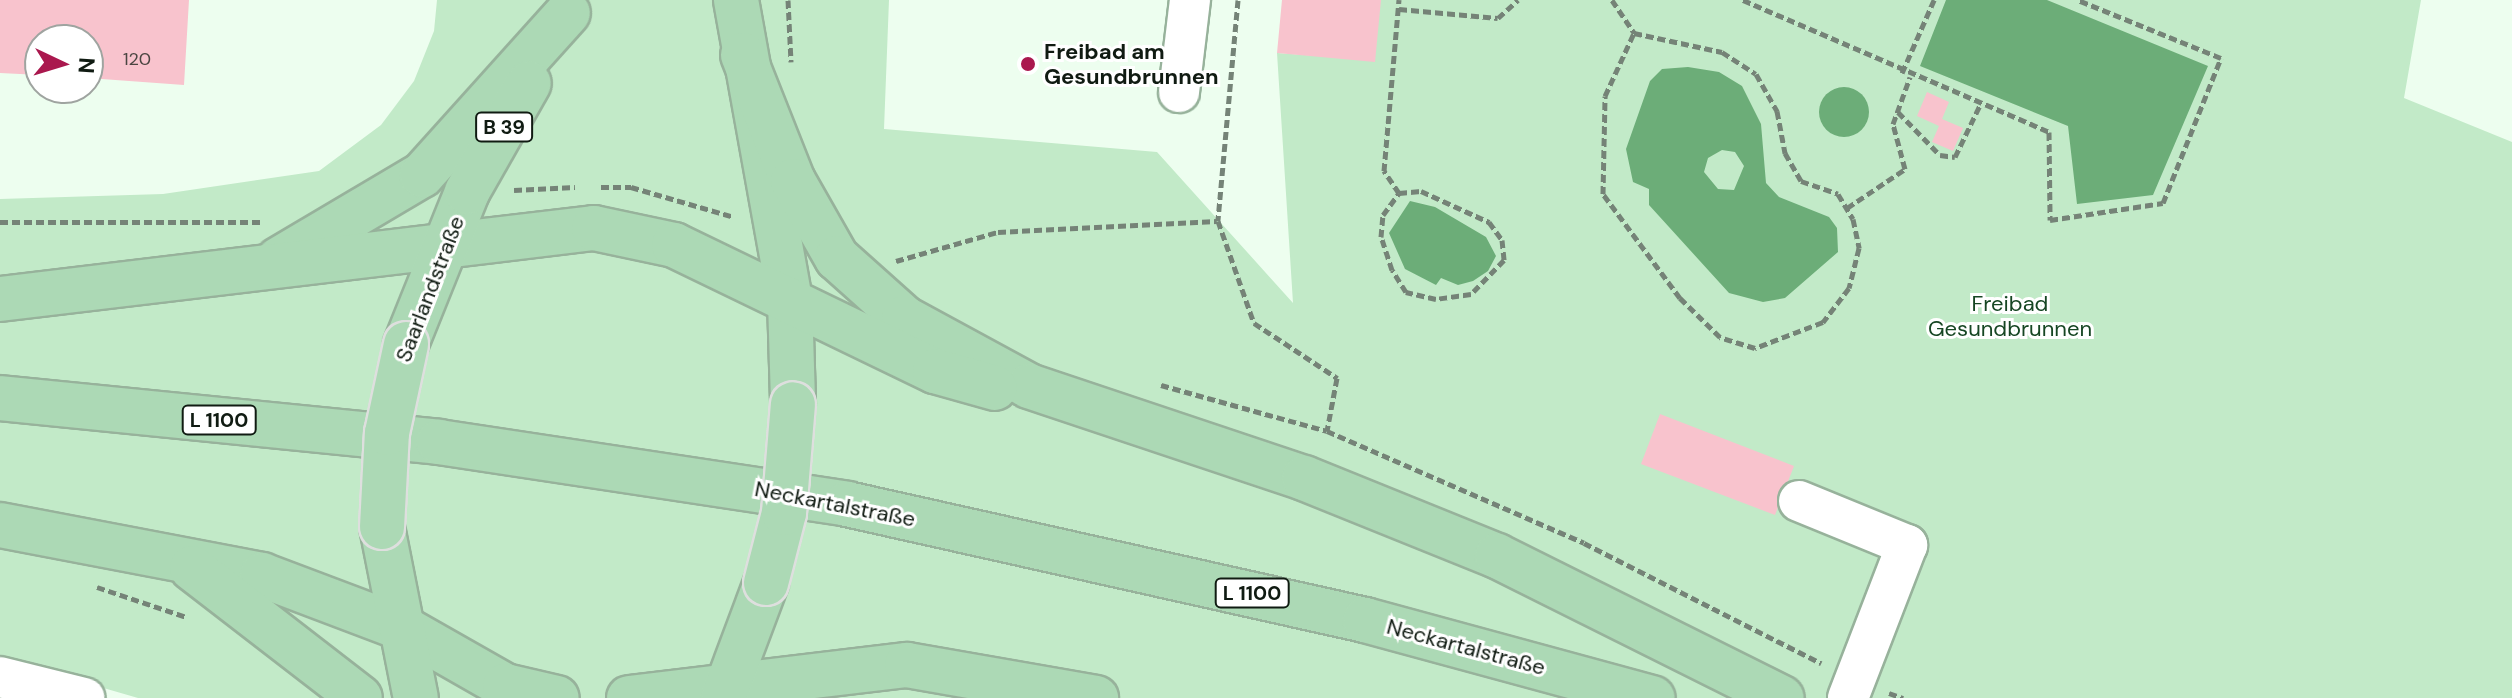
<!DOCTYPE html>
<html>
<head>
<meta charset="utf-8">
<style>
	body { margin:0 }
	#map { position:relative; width:2512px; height:698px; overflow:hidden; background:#edfeef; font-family:"DM Sans",sans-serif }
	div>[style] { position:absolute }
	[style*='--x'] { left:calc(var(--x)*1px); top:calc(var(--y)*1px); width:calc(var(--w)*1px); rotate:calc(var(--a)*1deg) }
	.green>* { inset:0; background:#c2eac8 }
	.water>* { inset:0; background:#6cad78 }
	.round { border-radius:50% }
	.building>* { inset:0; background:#f8c3cd }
	.path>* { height:5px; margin-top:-2.5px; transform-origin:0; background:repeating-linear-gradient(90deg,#758377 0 8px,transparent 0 12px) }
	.roads { filter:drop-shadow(2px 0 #97b29b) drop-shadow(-2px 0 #97b29b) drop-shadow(0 2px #97b29b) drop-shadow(0 -2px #97b29b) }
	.minor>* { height:40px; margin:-20px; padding:0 20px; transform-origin:20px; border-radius:20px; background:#fff }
	.major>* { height:44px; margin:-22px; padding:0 22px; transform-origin:22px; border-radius:22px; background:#acd9b5 }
	.bridges { filter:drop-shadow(2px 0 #dedfde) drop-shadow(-2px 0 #dedfde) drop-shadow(0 2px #dedfde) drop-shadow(0 -2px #dedfde) }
	.major-bridge>* { height:44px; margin:-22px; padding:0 22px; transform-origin:22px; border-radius:22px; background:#acd9b5 }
	.dots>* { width:22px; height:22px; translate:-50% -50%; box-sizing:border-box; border:4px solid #fff; border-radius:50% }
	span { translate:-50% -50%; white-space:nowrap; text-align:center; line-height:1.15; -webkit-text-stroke:6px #fff; paint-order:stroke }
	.number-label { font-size:18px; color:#4a4541 }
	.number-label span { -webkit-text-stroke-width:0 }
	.shield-label span { padding:2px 6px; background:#fff; border:2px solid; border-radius:6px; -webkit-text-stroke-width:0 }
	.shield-label { font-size:20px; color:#101b12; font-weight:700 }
	.poi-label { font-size:22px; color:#101b12; font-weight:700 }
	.left { translate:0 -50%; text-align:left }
	.street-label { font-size:22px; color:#101b12 }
	.park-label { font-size:22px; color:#164623 }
	.north { position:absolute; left:24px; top:24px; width:80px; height:80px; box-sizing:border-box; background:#fff; border:2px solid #9fa4a0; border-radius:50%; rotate:94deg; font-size:22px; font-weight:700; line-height:32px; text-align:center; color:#101b12 }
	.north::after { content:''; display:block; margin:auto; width:28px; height:36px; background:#aa184e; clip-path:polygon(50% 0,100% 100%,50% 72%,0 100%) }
</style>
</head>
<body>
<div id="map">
	<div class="green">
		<div style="clip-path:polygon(437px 0,889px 0,884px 129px,1157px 152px,1293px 303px,1277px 53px,1319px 56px,1324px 0,2421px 0,2404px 98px,2512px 142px,2512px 698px,138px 698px,0 658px,0 199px,163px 194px,319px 171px,381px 125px,414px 81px,434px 31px)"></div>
	</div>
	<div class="water">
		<div style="clip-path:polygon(1946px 0,2047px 0,2208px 66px,2153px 195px,2077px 204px,2068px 126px,1920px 66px)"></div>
		<div style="clip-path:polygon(evenodd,1688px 67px,1719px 72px,1742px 86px,1761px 124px,1766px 183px,1779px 197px,1829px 217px,1837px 228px,1838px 252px,1785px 298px,1763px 302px,1729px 293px,1649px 205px,1649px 189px,1633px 182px,1626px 149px,1650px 81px,1662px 69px,1688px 67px,1722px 150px,1735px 152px,1744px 166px,1734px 190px,1718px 189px,1704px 172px,1708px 158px,1722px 150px)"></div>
		<div class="round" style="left:1819px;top:87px;width:50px;height:50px"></div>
		<div style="clip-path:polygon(1410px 201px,1435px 207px,1486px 237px,1496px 256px,1488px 271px,1473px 281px,1458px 285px,1441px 278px,1436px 285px,1405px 269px,1389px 233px)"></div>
	</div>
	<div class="building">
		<div style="clip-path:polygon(0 0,189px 0,184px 85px,88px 78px,88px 40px,40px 40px,40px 75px,0 73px)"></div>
		<div style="clip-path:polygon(1282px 0,1381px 0,1375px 62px,1277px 53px)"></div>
		<div style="clip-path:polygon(1927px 92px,1949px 102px,1942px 119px,1963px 128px,1953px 151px,1932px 142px,1939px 126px,1917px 116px)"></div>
		<div style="clip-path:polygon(1660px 414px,1794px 466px,1775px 515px,1641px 464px)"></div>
	</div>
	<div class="path">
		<div style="--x:788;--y:0;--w:62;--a:87.2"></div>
		<div style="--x:1238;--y:0;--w:222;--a:95.2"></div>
		<div style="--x:1218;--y:221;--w:108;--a:70.6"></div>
		<div style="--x:1254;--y:323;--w:100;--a:33.5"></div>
		<div style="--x:1337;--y:378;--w:54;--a:100.7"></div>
		<div style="--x:1612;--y:0;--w:40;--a:56"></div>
		<div style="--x:1634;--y:33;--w:90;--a:12.2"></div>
		<div style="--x:1722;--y:52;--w:40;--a:32.9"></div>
		<div style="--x:1756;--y:74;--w:43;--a:60.4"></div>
		<div style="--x:1777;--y:111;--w:43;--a:79.2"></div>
		<div style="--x:1785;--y:153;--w:32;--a:60"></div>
		<div style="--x:1801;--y:181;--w:39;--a:19"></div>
		<div style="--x:1838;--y:194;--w:29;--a:59"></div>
		<div style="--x:1853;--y:219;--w:30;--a:78"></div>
		<div style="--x:1859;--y:248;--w:41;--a:104"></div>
		<div style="--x:1849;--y:288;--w:43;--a:127.4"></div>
		<div style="--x:1823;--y:322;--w:73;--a:159.1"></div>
		<div style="--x:1755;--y:348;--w:37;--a:-163"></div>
		<div style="--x:1720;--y:337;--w:56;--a:-135.7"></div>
		<div style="--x:1680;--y:298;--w:129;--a:-126.5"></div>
		<div style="--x:1603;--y:194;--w:98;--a:-88.8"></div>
		<div style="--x:1605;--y:96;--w:69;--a:-65.3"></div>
		<div style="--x:1743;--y:0;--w:333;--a:23.3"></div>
		<div style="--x:2049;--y:132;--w:88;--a:89.3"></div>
		<div style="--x:2050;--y:220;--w:114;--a:-8.6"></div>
		<div style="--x:2163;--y:203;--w:156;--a:-68.2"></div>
		<div style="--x:2221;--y:58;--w:154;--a:-157.9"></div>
		<div style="--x:1399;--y:9;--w:99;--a:5.2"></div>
		<div style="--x:1498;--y:18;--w:27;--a:-42"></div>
		<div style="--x:1902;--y:73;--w:80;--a:-66.3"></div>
		<div style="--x:1898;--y:112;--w:60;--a:45.7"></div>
		<div style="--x:1940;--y:155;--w:15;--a:8"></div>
		<div style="--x:1955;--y:157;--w:58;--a:-64.3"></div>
		<div style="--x:601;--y:187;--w:30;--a:0"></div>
		<div style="--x:631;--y:187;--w:107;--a:16.2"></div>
		<div style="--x:514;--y:190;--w:61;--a:-2.8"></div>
		<div style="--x:1421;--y:191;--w:75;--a:24.5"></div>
		<div style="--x:1489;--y:222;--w:22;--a:54"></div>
		<div style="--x:1502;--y:240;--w:20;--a:84"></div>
		<div style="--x:1504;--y:260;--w:47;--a:134.1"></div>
		<div style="--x:1471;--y:294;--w:35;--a:172"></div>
		<div style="--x:1436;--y:299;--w:31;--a:-167"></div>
		<div style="--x:1406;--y:292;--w:26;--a:-122"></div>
		<div style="--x:1392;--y:270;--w:35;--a:-108"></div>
		<div style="--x:1381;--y:237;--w:22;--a:-85"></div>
		<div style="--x:1383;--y:215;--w:27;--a:-54"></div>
		<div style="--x:1399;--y:193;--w:22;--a:-5"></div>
		<div style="--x:1399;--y:193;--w:27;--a:-124"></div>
		<div style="--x:1384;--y:171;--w:172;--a:-85"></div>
		<div style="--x:1847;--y:208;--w:70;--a:-33.9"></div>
		<div style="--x:1905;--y:169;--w:47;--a:-104.9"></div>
		<div style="--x:1893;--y:124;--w:50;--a:-70.1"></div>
		<div style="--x:0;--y:222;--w:263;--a:0"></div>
		<div style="--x:896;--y:261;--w:106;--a:-15.9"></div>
		<div style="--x:998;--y:232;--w:219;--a:-2.9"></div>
		<div style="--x:1161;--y:385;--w:172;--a:15.5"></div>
		<div style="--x:1327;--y:431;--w:280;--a:23.5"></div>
		<div style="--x:1584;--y:543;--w:266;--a:26.9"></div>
		<div style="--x:97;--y:587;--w:94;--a:18.6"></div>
		<div style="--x:1889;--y:693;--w:15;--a:20"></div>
	</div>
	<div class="roads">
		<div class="minor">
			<div style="--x:1179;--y:92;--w:93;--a:-83.2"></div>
			<div style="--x:1799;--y:501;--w:117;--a:22.2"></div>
			<div style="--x:1907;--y:545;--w:164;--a:111.1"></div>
			<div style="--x:0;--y:677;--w:87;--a:14"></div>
		</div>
		<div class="major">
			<div style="--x:736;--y:0;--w:305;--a:79.8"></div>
			<div style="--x:790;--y:300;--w:104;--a:88.3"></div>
			<div style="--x:743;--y:55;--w:136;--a:68.4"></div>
			<div style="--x:793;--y:181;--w:89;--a:60.3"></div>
			<div style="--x:837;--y:258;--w:90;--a:41.8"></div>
			<div style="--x:904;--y:318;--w:142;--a:28.5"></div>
			<div style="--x:1029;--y:386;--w:290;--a:18.5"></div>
			<div style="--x:1304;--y:478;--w:208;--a:22"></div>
			<div style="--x:1497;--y:556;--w:318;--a:26.5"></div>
			<div style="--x:278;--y:260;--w:167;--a:-30.6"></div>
			<div style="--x:422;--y:175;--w:218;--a:-48"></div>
			<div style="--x:0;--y:299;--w:598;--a:-6.82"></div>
			<div style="--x:594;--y:228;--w:82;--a:12"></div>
			<div style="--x:674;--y:245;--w:290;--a:25.8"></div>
			<div style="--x:935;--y:371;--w:62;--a:15.8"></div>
			<div style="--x:406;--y:344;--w:164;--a:-68.1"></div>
			<div style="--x:467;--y:192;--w:125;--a:-60.4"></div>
			<div style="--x:0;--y:398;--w:441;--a:5.7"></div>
			<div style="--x:439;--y:442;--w:413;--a:8.6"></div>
			<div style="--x:847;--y:504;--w:531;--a:12.62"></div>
			<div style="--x:1365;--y:620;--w:298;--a:15.2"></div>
			<div style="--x:0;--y:525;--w:267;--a:10.8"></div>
			<div style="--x:262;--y:575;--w:153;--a:20.7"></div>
			<div style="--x:405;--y:629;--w:115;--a:29.7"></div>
			<div style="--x:505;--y:686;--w:53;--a:13"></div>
			<div style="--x:382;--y:527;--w:174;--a:78.8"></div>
			<div style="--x:192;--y:568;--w:212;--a:37.7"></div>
			<div style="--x:629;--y:698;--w:280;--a:-6.8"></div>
			<div style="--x:907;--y:665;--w:192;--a:9.9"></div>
			<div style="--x:723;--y:698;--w:123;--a:-69.5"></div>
		</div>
	</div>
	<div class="bridges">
		<div class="major-bridge">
			<div style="--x:382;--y:527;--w:94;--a:-87"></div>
			<div style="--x:387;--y:433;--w:91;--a:-77.9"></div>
			<div style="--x:766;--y:583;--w:72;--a:-75.6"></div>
			<div style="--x:784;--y:513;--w:109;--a:-85.3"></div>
		</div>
	</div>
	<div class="dots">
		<div style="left:1028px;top:64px;background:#aa184e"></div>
	</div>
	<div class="number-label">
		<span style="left:137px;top:59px">120</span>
	</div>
	<div class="shield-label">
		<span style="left:504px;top:127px">B 39</span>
		<span style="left:219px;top:420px">L 1100</span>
		<span style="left:1252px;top:593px">L 1100</span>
	</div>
	<div class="poi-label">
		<span class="left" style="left:1044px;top:64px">Freibad am<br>Gesundbrunnen</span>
	</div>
	<div class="street-label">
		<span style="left:430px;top:289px;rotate:-69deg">Saarlandstraße</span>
		<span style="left:835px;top:504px;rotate:11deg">Neckartalstraße</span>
		<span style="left:1466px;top:647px;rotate:15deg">Neckartalstraße</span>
	</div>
	<div class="park-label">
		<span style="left:2010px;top:316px">Freibad<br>Gesundbrunnen</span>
	</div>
	<div class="north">N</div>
</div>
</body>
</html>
